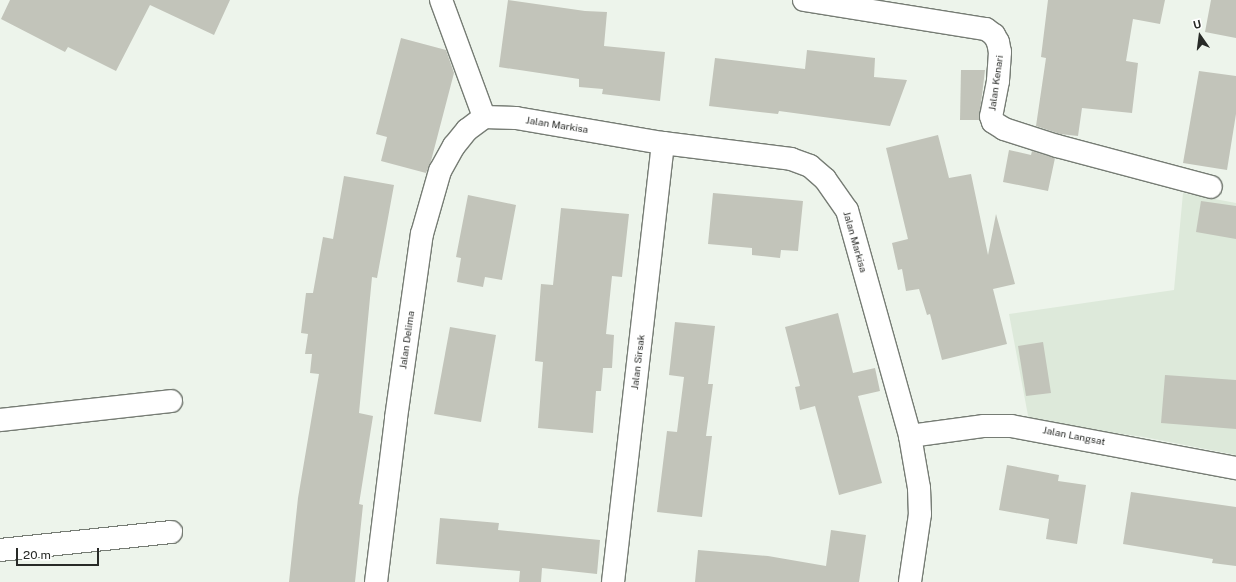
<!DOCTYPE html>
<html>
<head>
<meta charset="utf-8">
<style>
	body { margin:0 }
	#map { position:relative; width:1236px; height:582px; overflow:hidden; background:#edf4eb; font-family:"Public Sans",sans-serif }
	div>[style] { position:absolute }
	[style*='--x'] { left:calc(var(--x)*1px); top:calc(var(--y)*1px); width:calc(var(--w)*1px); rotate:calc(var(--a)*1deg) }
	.built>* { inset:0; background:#dde9da }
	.building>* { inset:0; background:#c2c4ba }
	.roads { filter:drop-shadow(1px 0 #767c74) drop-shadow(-1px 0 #767c74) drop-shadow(0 1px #767c74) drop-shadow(0 -1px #767c74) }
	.minor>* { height:22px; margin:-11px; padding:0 11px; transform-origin:11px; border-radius:11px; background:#fff }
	span { translate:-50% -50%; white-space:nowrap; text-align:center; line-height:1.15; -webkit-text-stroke:4px #fff; paint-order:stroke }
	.street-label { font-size:10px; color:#282a27 }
	.north { position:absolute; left:1180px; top:16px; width:40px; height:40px; -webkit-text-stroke:3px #fff; paint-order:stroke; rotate:346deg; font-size:11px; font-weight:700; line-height:16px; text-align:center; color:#282a27 }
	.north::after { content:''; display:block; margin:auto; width:14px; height:18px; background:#282a27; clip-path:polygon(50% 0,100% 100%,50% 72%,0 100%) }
	.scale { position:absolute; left:16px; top:548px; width:83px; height:18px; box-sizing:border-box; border:2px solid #282a27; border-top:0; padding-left:5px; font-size:12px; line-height:14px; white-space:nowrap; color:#282a27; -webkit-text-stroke:3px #fff; paint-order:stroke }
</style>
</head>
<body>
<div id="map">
	<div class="built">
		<div style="clip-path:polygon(1183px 193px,1236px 203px,1236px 455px,1144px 437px,1029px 421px,1009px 314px,1174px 290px)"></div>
	</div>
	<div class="building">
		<div style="clip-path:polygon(10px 0,230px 0,214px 35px,150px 5px,116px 71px,68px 47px,65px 52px,1px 19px)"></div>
		<div style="clip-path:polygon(508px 0,585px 11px,607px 12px,604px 46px,665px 52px,660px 101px,602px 94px,603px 89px,579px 87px,579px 79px,499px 67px)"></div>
		<div style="clip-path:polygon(1048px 0,1165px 0,1160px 24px,1133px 19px,1126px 61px,1138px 63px,1132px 113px,1082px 108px,1078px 136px,1060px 134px,1036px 126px,1046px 58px,1041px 57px)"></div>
		<div style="clip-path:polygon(1211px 0,1236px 0,1236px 38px,1205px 32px)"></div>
		<div style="clip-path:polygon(401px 38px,446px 50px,454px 73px,431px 161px,426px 173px,381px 161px,387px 137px,376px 134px)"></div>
		<div style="clip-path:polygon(807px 50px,875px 58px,874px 77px,907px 80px,890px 126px,779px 111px,778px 114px,709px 106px,715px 58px,805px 69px)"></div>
		<div style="clip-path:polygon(961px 70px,985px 70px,979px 120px,960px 120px)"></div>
		<div style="clip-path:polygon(1199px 71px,1236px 76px,1236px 114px,1227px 170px,1183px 163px)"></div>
		<div style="clip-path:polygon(938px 135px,949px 178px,971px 174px,988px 255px,996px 214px,1015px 284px,993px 289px,1007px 344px,942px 360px,930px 314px,927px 315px,919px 289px,906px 291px,902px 269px,898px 270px,892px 243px,908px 239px,886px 148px)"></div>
		<div style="clip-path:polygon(1009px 150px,1031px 155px,1032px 151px,1055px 158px,1048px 191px,1003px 182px)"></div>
		<div style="clip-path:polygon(344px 176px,394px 185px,377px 278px,372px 277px,359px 413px,373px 416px,359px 504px,363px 505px,355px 582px,289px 582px,298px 498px,319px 374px,310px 373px,312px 354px,305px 354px,308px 334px,301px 333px,306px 293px,313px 293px,323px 237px,333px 239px)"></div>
		<div style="clip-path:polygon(713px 193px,803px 201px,798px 251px,781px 250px,780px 258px,752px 255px,752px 248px,708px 244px)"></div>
		<div style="clip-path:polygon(468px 195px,516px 205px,502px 280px,485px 277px,483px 287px,457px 282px,461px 258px,456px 257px)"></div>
		<div style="clip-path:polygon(1201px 201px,1236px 206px,1236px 239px,1196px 232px)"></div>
		<div style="clip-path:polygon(561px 208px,629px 214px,622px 277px,612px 276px,606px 334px,614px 335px,612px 368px,603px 368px,601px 391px,596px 391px,593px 433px,538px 428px,543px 362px,535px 361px,541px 284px,553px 285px)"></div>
		<div style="clip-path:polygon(838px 313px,853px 373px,875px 368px,880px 391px,858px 396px,882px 483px,839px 495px,815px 406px,800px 410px,795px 387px,800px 386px,785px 327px)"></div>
		<div style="clip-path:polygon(675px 322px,715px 326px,708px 384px,713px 384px,706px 436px,712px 436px,702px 517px,657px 512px,667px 431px,677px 432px,684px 377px,669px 375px)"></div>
		<div style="clip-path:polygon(450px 327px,496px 335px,481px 422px,434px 414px)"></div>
		<div style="clip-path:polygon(1043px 342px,1051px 393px,1026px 396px,1018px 346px)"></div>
		<div style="clip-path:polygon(1165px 375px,1236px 380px,1236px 429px,1161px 423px)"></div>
		<div style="clip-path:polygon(1007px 465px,1059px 475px,1058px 481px,1086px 485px,1077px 544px,1046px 539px,1049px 519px,999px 510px)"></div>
		<div style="clip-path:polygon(1131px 492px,1236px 507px,1236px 566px,1212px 563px,1213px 559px,1123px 544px)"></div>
		<div style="clip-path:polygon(440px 518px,499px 523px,498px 530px,600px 540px,597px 574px,542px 568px,541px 582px,519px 582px,520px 571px,436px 564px)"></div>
		<div style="clip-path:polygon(831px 530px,866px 535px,859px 582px,695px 582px,698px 550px,768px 556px,826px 566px)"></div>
	</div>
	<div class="roads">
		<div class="minor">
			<div style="--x:441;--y:0;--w:125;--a:69.8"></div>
			<div style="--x:804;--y:0;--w:184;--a:9.1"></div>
			<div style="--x:986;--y:29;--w:10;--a:37"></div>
			<div style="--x:994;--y:35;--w:8;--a:60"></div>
			<div style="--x:998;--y:42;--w:10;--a:79"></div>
			<div style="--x:1000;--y:52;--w:29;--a:94"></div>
			<div style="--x:998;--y:81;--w:36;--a:101"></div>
			<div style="--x:991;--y:116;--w:6;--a:72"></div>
			<div style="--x:993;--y:122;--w:13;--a:32"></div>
			<div style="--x:1004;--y:129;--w:56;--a:17.8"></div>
			<div style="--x:1057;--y:146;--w:159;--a:14.9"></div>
			<div style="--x:484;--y:117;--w:32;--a:2"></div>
			<div style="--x:516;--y:118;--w:149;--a:9.7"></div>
			<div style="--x:663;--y:143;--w:129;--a:7.1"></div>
			<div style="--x:791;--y:159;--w:20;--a:20"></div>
			<div style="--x:810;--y:166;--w:20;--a:41"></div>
			<div style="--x:825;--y:179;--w:38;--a:55"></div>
			<div style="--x:847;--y:210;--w:235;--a:74.4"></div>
			<div style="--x:910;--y:436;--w:53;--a:80.2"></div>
			<div style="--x:919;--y:488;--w:26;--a:88"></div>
			<div style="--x:920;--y:514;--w:69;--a:98.4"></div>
			<div style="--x:0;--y:420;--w:172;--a:-6.3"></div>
			<div style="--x:910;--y:436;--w:75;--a:-7.7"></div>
			<div style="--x:984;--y:426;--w:27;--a:0"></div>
			<div style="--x:1011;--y:426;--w:229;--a:10.6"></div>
			<div style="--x:0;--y:550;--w:172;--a:-6"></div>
			<div style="--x:376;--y:582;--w:165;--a:-83"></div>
			<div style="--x:396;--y:418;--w:186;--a:-82"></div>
			<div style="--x:422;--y:234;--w:66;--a:-74.1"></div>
			<div style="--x:440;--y:171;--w:29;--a:-61"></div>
			<div style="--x:454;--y:146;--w:21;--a:-51"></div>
			<div style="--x:467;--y:130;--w:21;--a:-37"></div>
			<div style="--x:613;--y:582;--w:442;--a:-83.5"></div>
		</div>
	</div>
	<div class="street-label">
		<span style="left:996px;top:83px;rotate:-82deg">Jalan Kenari</span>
		<span style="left:557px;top:125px;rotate:9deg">Jalan Markisa</span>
		<span style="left:855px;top:242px;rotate:74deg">Jalan Markisa</span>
		<span style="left:407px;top:340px;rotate:-82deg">Jalan Delima</span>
		<span style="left:638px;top:362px;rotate:-83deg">Jalan Sirsak</span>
		<span style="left:1074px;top:436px;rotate:11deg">Jalan Langsat</span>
	</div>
	<div class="north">U</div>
	<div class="scale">20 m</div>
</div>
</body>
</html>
